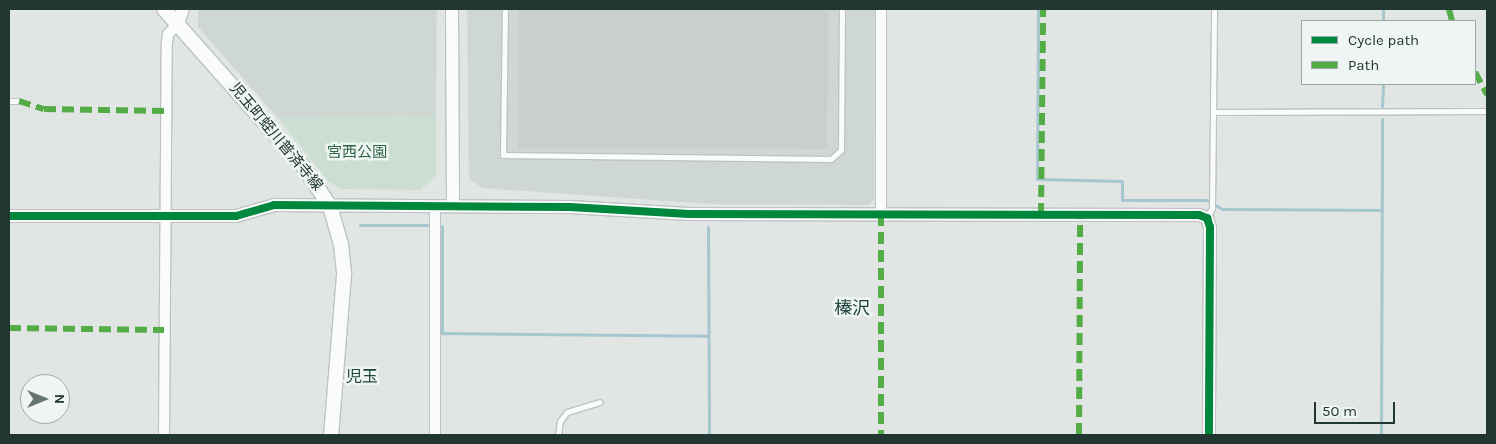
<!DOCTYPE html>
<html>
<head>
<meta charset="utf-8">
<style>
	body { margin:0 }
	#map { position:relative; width:1496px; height:444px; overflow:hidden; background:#e1e6e4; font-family:Karla,"Noto Sans JP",sans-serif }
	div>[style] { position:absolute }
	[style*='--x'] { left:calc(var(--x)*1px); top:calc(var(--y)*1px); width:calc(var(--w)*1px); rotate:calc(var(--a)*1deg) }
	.built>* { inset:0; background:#cfd7d4 }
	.green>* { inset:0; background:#ccded2 }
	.stream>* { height:3px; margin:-1.5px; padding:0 1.5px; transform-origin:1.5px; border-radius:1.5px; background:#a6c6d0 }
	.building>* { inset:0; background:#cacecd }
	.roads { filter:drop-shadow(1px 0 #bec3c1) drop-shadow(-1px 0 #bec3c1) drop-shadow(0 1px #bec3c1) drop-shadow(0 -1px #bec3c1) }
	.service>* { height:5px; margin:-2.5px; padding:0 2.5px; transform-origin:2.5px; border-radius:2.5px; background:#fafbfb }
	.minor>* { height:10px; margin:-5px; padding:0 5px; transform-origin:5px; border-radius:5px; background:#fafbfb }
	.tertiary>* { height:12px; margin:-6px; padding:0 6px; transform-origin:6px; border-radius:6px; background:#fafbfb }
	.secondary>* { height:14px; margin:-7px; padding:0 7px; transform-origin:7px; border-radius:7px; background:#fafbfb }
	.quiet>* { height:6px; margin-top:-3px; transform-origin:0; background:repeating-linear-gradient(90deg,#53ac45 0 12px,transparent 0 18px) }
	.cycleway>* { height:8px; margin:-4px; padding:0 4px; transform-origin:4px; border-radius:4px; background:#00873e }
	span { translate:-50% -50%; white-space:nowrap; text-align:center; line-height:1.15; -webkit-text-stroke:5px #eef5f2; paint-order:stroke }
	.street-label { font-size:15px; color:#223632 }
	.park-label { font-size:15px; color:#31674b }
	.neighbourhood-label { font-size:16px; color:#21453f }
	.quarter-label { font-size:18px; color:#21453f }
	.frame { position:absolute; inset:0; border:10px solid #223632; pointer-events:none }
	.legend { position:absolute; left:1301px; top:20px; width:175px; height:65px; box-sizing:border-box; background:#eef5f2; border:1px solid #9ca9a5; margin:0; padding:6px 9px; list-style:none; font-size:15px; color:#223632 }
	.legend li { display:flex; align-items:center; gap:10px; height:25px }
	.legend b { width:25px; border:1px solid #9ca9a5 }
	.north { position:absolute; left:20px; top:374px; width:50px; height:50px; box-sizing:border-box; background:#eef5f2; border:1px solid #9ca9a5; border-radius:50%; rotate:90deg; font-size:14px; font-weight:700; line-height:20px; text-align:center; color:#223632 }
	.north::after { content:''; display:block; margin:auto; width:18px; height:22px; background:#657470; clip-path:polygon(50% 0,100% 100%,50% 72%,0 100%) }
	.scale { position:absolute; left:1314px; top:402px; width:81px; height:22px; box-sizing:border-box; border:2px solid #223632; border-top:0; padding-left:6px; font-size:15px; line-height:18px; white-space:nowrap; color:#223632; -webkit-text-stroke:4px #eef5f2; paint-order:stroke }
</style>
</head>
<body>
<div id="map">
	<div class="built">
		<div style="clip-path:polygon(198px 9px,437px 9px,436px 115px,277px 117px,198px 27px)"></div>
		<div style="clip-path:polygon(467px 9px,875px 9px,874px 199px,870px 205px,709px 204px,482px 188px,469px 178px)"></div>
	</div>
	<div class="green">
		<div style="clip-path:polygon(436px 115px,436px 175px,421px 190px,341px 189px,328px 181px,277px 117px)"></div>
	</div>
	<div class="stream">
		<div style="--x:1038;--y:9;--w:170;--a:90.3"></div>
		<div style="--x:1037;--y:179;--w:85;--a:1.3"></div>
		<div style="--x:1122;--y:181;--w:19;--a:90"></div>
		<div style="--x:1122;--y:200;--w:84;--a:0"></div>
		<div style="--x:1206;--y:200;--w:18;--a:29"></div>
		<div style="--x:1222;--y:209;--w:160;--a:0.4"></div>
		<div style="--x:1383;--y:21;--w:12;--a:-90"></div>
		<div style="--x:1382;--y:106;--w:22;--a:-87"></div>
		<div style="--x:360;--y:225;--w:67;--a:0"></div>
		<div style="--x:442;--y:226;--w:107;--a:90"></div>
		<div style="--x:442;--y:333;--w:266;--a:0.6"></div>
		<div style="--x:708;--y:227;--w:208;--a:89.7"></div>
		<div style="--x:1381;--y:435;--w:316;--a:-89.8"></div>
	</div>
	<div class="building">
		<div style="clip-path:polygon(519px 9px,828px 9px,827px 149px,518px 148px)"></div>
	</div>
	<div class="roads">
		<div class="service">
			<div style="--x:505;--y:9;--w:146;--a:90.8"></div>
			<div style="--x:503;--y:155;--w:328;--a:0.7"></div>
			<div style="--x:831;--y:159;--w:13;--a:-42"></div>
			<div style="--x:841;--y:150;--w:141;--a:-89.6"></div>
			<div style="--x:9;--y:101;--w:10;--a:0"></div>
			<div style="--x:1214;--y:112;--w:273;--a:-0.2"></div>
			<div style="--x:1207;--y:217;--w:10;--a:-61"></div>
			<div style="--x:1212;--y:208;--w:199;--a:-89.4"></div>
			<div style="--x:558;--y:435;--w:14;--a:-82"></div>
			<div style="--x:560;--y:421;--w:11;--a:-52"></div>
			<div style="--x:567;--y:412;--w:34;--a:-17"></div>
		</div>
		<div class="minor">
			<div style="--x:881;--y:214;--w:205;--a:-90"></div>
			<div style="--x:164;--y:435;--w:392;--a:-89.6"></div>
			<div style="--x:167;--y:43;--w:9;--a:-84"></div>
			<div style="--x:168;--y:34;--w:14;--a:-45"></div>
			<div style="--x:435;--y:435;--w:229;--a:-90"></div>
		</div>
		<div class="tertiary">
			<div style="--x:452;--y:9;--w:197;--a:89.7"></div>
			<div style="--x:178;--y:24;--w:16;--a:-72"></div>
			<div style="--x:9;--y:216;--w:227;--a:0"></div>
			<div style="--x:236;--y:216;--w:40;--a:-16"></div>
			<div style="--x:274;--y:205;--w:296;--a:0.4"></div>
			<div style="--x:570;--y:207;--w:119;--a:3.4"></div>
			<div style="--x:689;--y:214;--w:510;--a:0.11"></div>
			<div style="--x:1199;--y:215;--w:9;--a:21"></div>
			<div style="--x:1207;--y:218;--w:9;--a:72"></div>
			<div style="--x:1210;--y:227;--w:208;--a:90.3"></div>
		</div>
		<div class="secondary">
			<div style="--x:164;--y:9;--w:210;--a:48.5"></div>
			<div style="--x:303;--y:166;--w:48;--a:56"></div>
			<div style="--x:330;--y:206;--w:40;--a:74"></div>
			<div style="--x:341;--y:244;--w:31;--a:84"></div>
			<div style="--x:344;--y:275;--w:161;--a:94.6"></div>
		</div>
	</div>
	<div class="quiet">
		<div style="--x:1449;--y:9;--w:12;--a:76"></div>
		<div style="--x:1475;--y:72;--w:26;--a:62"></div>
		<div style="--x:19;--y:101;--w:26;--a:18"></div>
		<div style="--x:44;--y:109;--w:122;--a:0.9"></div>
		<div style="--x:881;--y:214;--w:221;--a:90"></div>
		<div style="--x:1041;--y:215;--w:206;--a:-89.4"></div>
		<div style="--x:9;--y:328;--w:155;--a:0.7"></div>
		<div style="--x:1079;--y:435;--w:220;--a:-89.7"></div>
	</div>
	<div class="cycleway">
		<div style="--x:9;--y:216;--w:227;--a:0"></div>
		<div style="--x:236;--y:216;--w:40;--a:-16"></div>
		<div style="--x:274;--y:205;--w:296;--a:0.4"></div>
		<div style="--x:570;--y:207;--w:119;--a:3.4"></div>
		<div style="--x:689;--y:214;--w:510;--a:0.11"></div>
		<div style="--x:1199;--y:215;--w:9;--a:21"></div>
		<div style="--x:1207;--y:218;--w:9;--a:72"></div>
		<div style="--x:1210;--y:227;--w:208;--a:90.3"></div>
	</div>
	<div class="street-label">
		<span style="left:276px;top:137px;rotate:50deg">児玉町蛭川普済寺線</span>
	</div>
	<div class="park-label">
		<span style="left:357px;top:153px">宮西公園</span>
	</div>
	<div class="neighbourhood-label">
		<span style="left:362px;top:377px">児玉</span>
	</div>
	<div class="quarter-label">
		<span style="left:852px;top:308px">榛沢</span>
	</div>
	<div class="frame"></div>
	<ul class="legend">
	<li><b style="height:6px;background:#00873e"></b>Cycle path</li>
	<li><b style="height:6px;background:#53ac45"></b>Path</li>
	</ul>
	<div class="north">N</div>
	<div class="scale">50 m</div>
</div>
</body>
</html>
